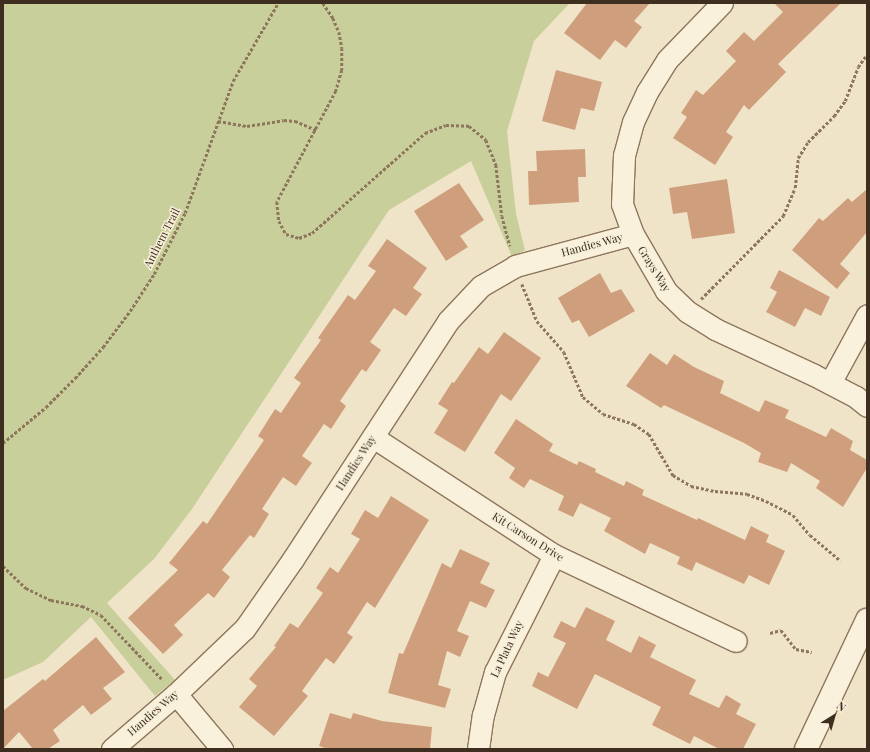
<!DOCTYPE html>
<html>
<head>
<meta charset="utf-8">
<style>
	body { margin:0 }
	#map { position:relative; width:870px; height:752px; overflow:hidden; background:#f0e4c8; font-family:"Playfair Display",serif }
	div>[style] { position:absolute }
	[style*='--x'] { left:calc(var(--x)*1px); top:calc(var(--y)*1px); width:calc(var(--w)*1px); rotate:calc(var(--a)*1deg) }
	.green>* { inset:0; background:#c9cf9b }
	.building>* { inset:0; background:#cf9f7d }
	.path>* { height:2.5px; margin-top:-1.25px; transform-origin:0; background:repeating-linear-gradient(90deg,#8d765c 0 3px,transparent 0 5px) }
	.roads { filter:drop-shadow(1px 0 #8d765c) drop-shadow(-1px 0 #8d765c) drop-shadow(0 1px #8d765c) drop-shadow(0 -1px #8d765c) }
	.minor>* { height:21px; margin:-10.5px; padding:0 10.5px; transform-origin:10.5px; border-radius:10.5px; background:#faf1dc }
	.tertiary>* { height:22px; margin:-11px; padding:0 11px; transform-origin:11px; border-radius:11px; background:#faf1dc }
	span { translate:-50% -50%; white-space:nowrap; text-align:center; line-height:1.15; -webkit-text-stroke:3px #f7eed8; paint-order:stroke }
	.street-label { font-size:11px; color:#3d2e20 }
	.frame { position:absolute; inset:0; border:4px solid #3d2e20; pointer-events:none }
	.north { position:absolute; left:814px; top:696px; width:40px; height:40px; -webkit-text-stroke:3px #f7eed8; paint-order:stroke; rotate:37deg; font-size:11px; font-weight:700; line-height:16px; text-align:center; color:#3d2e20 }
	.north::after { content:''; display:block; margin:auto; width:14px; height:18px; background:#3d2e20; clip-path:polygon(50% 0,100% 100%,50% 72%,0 100%) }
</style>
</head>
<body>
<div id="map">
	<div class="green">
		<div style="clip-path:polygon(3px 3px,570px 3px,534px 41px,507px 131px,516px 214px,525px 250px,512px 257px,471px 161px,389px 210px,192px 509px,154px 559px,107px 603px,175px 680px,155px 696px,91px 617px,43px 662px,3px 680px)"></div>
	</div>
	<div class="building">
		<div style="clip-path:polygon(587px 3px,650px 3px,634px 21px,642px 27px,626px 48px,615px 40px,600px 60px,564px 33px)"></div>
		<div style="clip-path:polygon(774px 3px,841px 3px,778px 64px,786px 72px,749px 110px,744px 105px,726px 132px,733px 137px,715px 165px,673px 138px,687px 117px,681px 113px,696px 90px,703px 95px,736px 61px,726px 51px,744px 32px,754px 41px,783px 12px)"></div>
		<div style="clip-path:polygon(556px 70px,602px 82px,594px 111px,581px 108px,575px 130px,542px 121px)"></div>
		<div style="clip-path:polygon(585px 149px,586px 177px,578px 177px,579px 202px,529px 205px,528px 171px,537px 171px,536px 151px)"></div>
		<div style="clip-path:polygon(727px 179px,735px 233px,692px 239px,687px 212px,673px 214px,669px 188px)"></div>
		<div style="clip-path:polygon(459px 183px,484px 220px,460px 236px,468px 247px,446px 261px,414px 211px)"></div>
		<div style="clip-path:polygon(867px 189px,867px 232px,840px 264px,850px 273px,837px 289px,792px 250px,819px 218px,823px 221px,848px 198px,852px 202px)"></div>
		<div style="clip-path:polygon(387px 239px,427px 268px,413px 288px,422px 294px,406px 316px,394px 308px,370px 342px,381px 350px,366px 372px,362px 369px,340px 401px,346px 406px,331px 429px,324px 424px,302px 456px,312px 463px,306px 471px,296px 486px,283px 477px,262px 509px,269px 514px,254px 538px,250px 535px,222px 570px,230px 577px,214px 598px,208px 593px,174px 625px,183px 635px,163px 654px,128px 618px,178px 570px,169px 563px,203px 521px,207px 524px,264px 440px,258px 436px,275px 409px,281px 413px,301px 383px,294px 378px,321px 340px,318px 338px,348px 295px,355px 300px,376px 271px,368px 266px)"></div>
		<div style="clip-path:polygon(779px 270px,830px 297px,821px 316px,805px 308px,795px 327px,766px 312px,777px 292px,770px 288px)"></div>
		<div style="clip-path:polygon(600px 273px,611px 293px,621px 289px,635px 311px,589px 337px,579px 320px,572px 323px,558px 298px)"></div>
		<div style="clip-path:polygon(504px 332px,541px 358px,511px 401px,501px 394px,465px 452px,434px 433px,448px 410px,438px 404px,452px 382px,454px 383px,479px 347px,488px 354px)"></div>
		<div style="clip-path:polygon(650px 353px,667px 365px,674px 354px,694px 367px,724px 381px,720px 393px,759px 412px,765px 400px,789px 410px,785px 418px,826px 437px,831px 428px,853px 441px,850px 450px,867px 460px,867px 468px,843px 507px,816px 488px,820px 481px,791px 463px,787px 472px,758px 462px,761px 453px,744px 443px,664px 405px,661px 408px,626px 386px)"></div>
		<div style="clip-path:polygon(516px 419px,553px 444px,549px 451px,577px 465px,579px 461px,596px 469px,595px 472px,624px 486px,626px 481px,644px 490px,642px 495px,697px 520px,698px 518px,745px 540px,751px 526px,769px 535px,766px 542px,785px 551px,769px 585px,749px 575px,744px 584px,696px 562px,692px 571px,677px 564px,680px 557px,650px 543px,645px 554px,604px 531px,611px 518px,580px 503px,573px 517px,558px 510px,564px 496px,530px 479px,524px 488px,509px 478px,515px 468px,494px 453px)"></div>
		<div style="clip-path:polygon(391px 496px,429px 520px,375px 608px,367px 602px,347px 633px,353px 637px,334px 664px,326px 658px,302px 691px,308px 696px,274px 736px,239px 707px,257px 686px,249px 679px,276px 647px,274px 646px,290px 623px,298px 628px,323px 593px,316px 588px,330px 567px,338px 573px,360px 539px,351px 534px,365px 510px,378px 518px)"></div>
		<div style="clip-path:polygon(460px 549px,490px 563px,480px 583px,495px 590px,486px 608px,470px 601px,457px 631px,469px 636px,460px 657px,447px 651px,438px 685px,451px 689px,445px 708px,388px 693px,399px 653px,403px 654px,442px 563px,451px 568px)"></div>
		<div style="clip-path:polygon(586px 607px,615px 621px,606px 640px,631px 653px,639px 636px,656px 645px,650px 657px,696px 680px,689px 694px,719px 708px,726px 695px,741px 704px,736px 714px,756px 724px,743px 749px,719px 749px,694px 736px,690px 744px,652px 725px,661px 707px,595px 674px,577px 709px,532px 686px,538px 672px,548px 677px,566px 643px,553px 637px,561px 621px,575px 628px)"></div>
		<div style="clip-path:polygon(96px 637px,125px 672px,103px 688px,112px 699px,91px 715px,83px 705px,53px 730px,60px 741px,48px 749px,33px 749px,19px 732px,3px 749px,3px 711px,43px 679px,45px 681px)"></div>
		<div style="clip-path:polygon(330px 713px,351px 719px,353px 713px,382px 721px,432px 727px,430px 749px,328px 749px,319px 746px)"></div>
	</div>
	<div class="path">
		<div style="--x:323;--y:3;--w:18;--a:56"></div>
		<div style="--x:333;--y:18;--w:15;--a:67"></div>
		<div style="--x:339;--y:32;--w:16;--a:79"></div>
		<div style="--x:342;--y:48;--w:22;--a:90"></div>
		<div style="--x:342;--y:70;--w:22;--a:106"></div>
		<div style="--x:336;--y:91;--w:126;--a:118"></div>
		<div style="--x:277;--y:202;--w:19;--a:84"></div>
		<div style="--x:279;--y:221;--w:15;--a:62"></div>
		<div style="--x:286;--y:234;--w:14;--a:17"></div>
		<div style="--x:299;--y:238;--w:14;--a:-21"></div>
		<div style="--x:312;--y:233;--w:151;--a:-41.5"></div>
		<div style="--x:425;--y:133;--w:22;--a:-21"></div>
		<div style="--x:446;--y:125;--w:23;--a:2"></div>
		<div style="--x:469;--y:126;--w:22;--a:39"></div>
		<div style="--x:486;--y:140;--w:27;--a:68"></div>
		<div style="--x:496;--y:165;--w:51;--a:83.3"></div>
		<div style="--x:502;--y:216;--w:31;--a:75"></div>
		<div style="--x:218;--y:121;--w:29;--a:10"></div>
		<div style="--x:247;--y:126;--w:37;--a:-9"></div>
		<div style="--x:284;--y:120;--w:11;--a:5"></div>
		<div style="--x:295;--y:121;--w:23;--a:23"></div>
		<div style="--x:522;--y:284;--w:40;--a:68"></div>
		<div style="--x:537;--y:321;--w:41;--a:48.9"></div>
		<div style="--x:564;--y:352;--w:49;--a:67.1"></div>
		<div style="--x:583;--y:397;--w:26;--a:40"></div>
		<div style="--x:603;--y:414;--w:33;--a:18"></div>
		<div style="--x:634;--y:424;--w:18;--a:34"></div>
		<div style="--x:649;--y:434;--w:48;--a:59.7"></div>
		<div style="--x:673;--y:475;--w:21;--a:31"></div>
		<div style="--x:691;--y:486;--w:25;--a:12"></div>
		<div style="--x:715;--y:491;--w:32;--a:5"></div>
		<div style="--x:747;--y:494;--w:20;--a:20"></div>
		<div style="--x:766;--y:501;--w:30;--a:27"></div>
		<div style="--x:793;--y:515;--w:26;--a:50"></div>
		<div style="--x:810;--y:535;--w:40;--a:40"></div>
		<div style="--x:701;--y:299;--w:117;--a:-45.3"></div>
		<div style="--x:783;--y:216;--w:30;--a:-67"></div>
		<div style="--x:795;--y:188;--w:30;--a:-84"></div>
		<div style="--x:798;--y:158;--w:19;--a:-58"></div>
		<div style="--x:808;--y:142;--w:37;--a:-45"></div>
		<div style="--x:834;--y:116;--w:19;--a:-54"></div>
		<div style="--x:845;--y:101;--w:36;--a:-69"></div>
		<div style="--x:858;--y:67;--w:16;--a:-55"></div>
		<div style="--x:3;--y:443;--w:56;--a:-39.9"></div>
		<div style="--x:46;--y:407;--w:41;--a:-45"></div>
		<div style="--x:75;--y:378;--w:42;--a:-47.9"></div>
		<div style="--x:103;--y:347;--w:45;--a:-53.1"></div>
		<div style="--x:130;--y:311;--w:44;--a:-57"></div>
		<div style="--x:154;--y:274;--w:68;--a:-63.1"></div>
		<div style="--x:185;--y:213;--w:140;--a:-70"></div>
		<div style="--x:233;--y:81;--w:90;--a:-60"></div>
		<div style="--x:3;--y:566;--w:32;--a:44"></div>
		<div style="--x:26;--y:588;--w:28;--a:26"></div>
		<div style="--x:51;--y:600;--w:32;--a:11"></div>
		<div style="--x:82;--y:606;--w:21;--a:25"></div>
		<div style="--x:101;--y:615;--w:90;--a:46.4"></div>
		<div style="--x:770;--y:633;--w:11;--a:-15"></div>
		<div style="--x:781;--y:630;--w:24;--a:52"></div>
		<div style="--x:796;--y:649;--w:16;--a:11"></div>
	</div>
	<div class="roads">
		<div class="minor">
			<div style="--x:722;--y:3;--w:79;--a:134"></div>
			<div style="--x:667;--y:60;--w:38;--a:122"></div>
			<div style="--x:647;--y:92;--w:33;--a:115"></div>
			<div style="--x:633;--y:122;--w:34;--a:105"></div>
			<div style="--x:624;--y:155;--w:49;--a:92.3"></div>
			<div style="--x:622;--y:204;--w:32;--a:70"></div>
			<div style="--x:633;--y:234;--w:66;--a:59.9"></div>
			<div style="--x:666;--y:291;--w:30;--a:44"></div>
			<div style="--x:688;--y:312;--w:32;--a:32"></div>
			<div style="--x:715;--y:329;--w:109;--a:24.9"></div>
			<div style="--x:814;--y:375;--w:47;--a:27.6"></div>
			<div style="--x:856;--y:397;--w:14;--a:39"></div>
			<div style="--x:830;--y:383;--w:77;--a:-61.4"></div>
			<div style="--x:373;--y:437;--w:216;--a:33.1"></div>
			<div style="--x:554;--y:555;--w:201;--a:25.3"></div>
			<div style="--x:176;--y:694;--w:72;--a:50.1"></div>
			<div style="--x:112;--y:749;--w:84;--a:-40.7"></div>
			<div style="--x:176;--y:694;--w:95;--a:-43.7"></div>
			<div style="--x:245;--y:628;--w:84;--a:-55.2"></div>
			<div style="--x:293;--y:559;--w:284;--a:-56.9"></div>
			<div style="--x:448;--y:321;--w:48;--a:-46.7"></div>
			<div style="--x:481;--y:286;--w:39;--a:-30"></div>
			<div style="--x:515;--y:266;--w:122;--a:-15.2"></div>
			<div style="--x:478;--y:749;--w:34;--a:-82"></div>
			<div style="--x:483;--y:715;--w:45;--a:-74.4"></div>
			<div style="--x:495;--y:672;--w:131;--a:-63.2"></div>
		</div>
		<div class="tertiary">
			<div style="--x:806;--y:749;--w:143;--a:-64.7"></div>
		</div>
	</div>
	<div class="street-label">
		<span style="left:162px;top:238px;rotate:-63deg">Anthem Trail</span>
		<span style="left:592px;top:245px;rotate:-15deg">Handies Way</span>
		<span style="left:654px;top:269px;rotate:58deg">Grays Way</span>
		<span style="left:356px;top:463px;rotate:-57deg">Handies Way</span>
		<span style="left:528px;top:537px;rotate:32deg">Kit Carson Drive</span>
		<span style="left:507px;top:649px;rotate:-65deg">La Plata Way</span>
		<span style="left:153px;top:713px;rotate:-41deg">Handies Way</span>
	</div>
	<div class="frame"></div>
	<div class="north">N</div>
</div>
</body>
</html>
